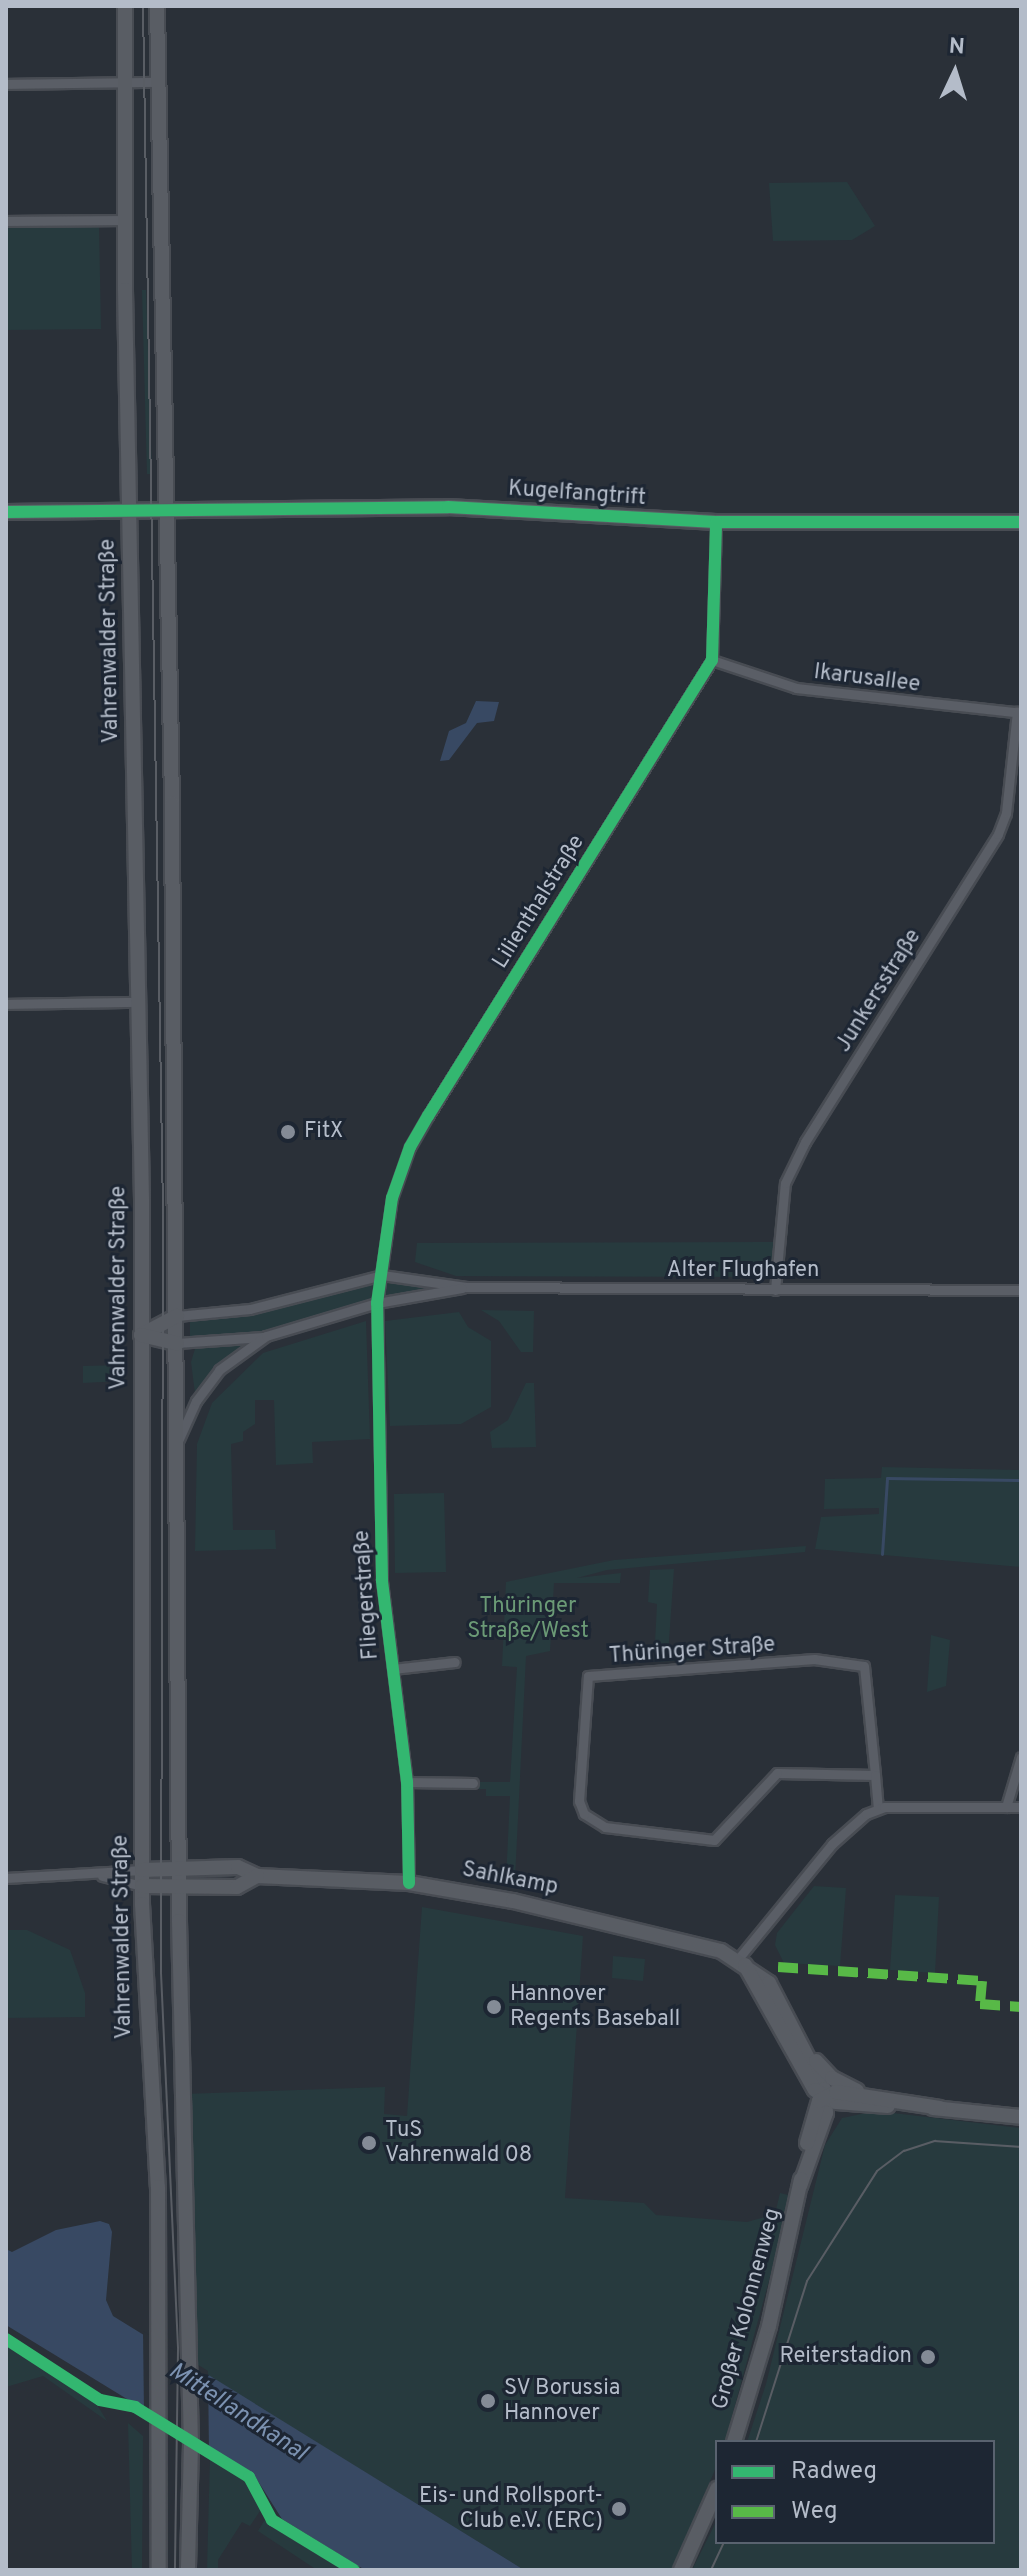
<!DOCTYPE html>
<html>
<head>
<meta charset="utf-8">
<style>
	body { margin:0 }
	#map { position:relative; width:1027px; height:2576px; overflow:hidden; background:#2a3038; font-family:Overpass,sans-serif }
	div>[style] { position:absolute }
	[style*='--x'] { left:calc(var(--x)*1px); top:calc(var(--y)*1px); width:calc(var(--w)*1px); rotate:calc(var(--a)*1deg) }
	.green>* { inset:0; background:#273a3e }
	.water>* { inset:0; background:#384963 }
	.pier>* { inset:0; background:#2a3038 }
	.stream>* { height:3px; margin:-1.5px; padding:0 1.5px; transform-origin:1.5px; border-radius:1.5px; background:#384963 }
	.roads { filter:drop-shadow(2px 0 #484c53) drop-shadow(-2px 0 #484c53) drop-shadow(0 2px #484c53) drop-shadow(0 -2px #484c53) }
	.street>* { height:9px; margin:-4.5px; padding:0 4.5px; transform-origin:4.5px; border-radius:4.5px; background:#5a5e66 }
	.secondary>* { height:14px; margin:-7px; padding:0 7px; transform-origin:7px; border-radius:7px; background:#595d64 }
	.tram>* { height:2px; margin:-1px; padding:0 1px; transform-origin:1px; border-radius:1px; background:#595d64 }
	.quiet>* { height:10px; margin-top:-5px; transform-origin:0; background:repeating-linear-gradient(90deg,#58b947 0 20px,transparent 0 30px) }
	.cycleway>* { height:12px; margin:-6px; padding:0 6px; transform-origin:6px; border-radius:6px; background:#33b770 }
	.dots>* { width:22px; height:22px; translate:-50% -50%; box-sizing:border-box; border:4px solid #1d2633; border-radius:50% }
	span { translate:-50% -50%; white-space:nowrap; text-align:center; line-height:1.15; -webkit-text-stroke:6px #1d2633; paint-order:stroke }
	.street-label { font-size:22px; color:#b4bcc9 }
	.poi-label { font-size:22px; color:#b4bcc9 }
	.left { translate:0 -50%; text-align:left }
	.right { translate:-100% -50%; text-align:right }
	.park-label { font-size:22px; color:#6b9a76 }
	.water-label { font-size:24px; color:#7c92b1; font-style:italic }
	.frame { position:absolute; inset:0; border:8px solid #b4bcc9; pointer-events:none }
	.legend { position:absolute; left:715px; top:2440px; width:280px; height:104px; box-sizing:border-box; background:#1d2633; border:2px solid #59626f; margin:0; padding:10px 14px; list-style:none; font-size:24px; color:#b4bcc9 }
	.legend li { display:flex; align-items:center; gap:16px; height:40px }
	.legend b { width:40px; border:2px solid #59626f }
	.north { position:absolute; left:915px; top:32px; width:80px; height:80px; -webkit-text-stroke:6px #1d2633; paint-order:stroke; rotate:4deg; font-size:22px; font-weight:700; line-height:32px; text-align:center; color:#b4bcc9 }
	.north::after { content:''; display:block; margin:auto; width:28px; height:36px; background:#b4bcc9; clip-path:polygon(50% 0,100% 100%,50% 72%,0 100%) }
</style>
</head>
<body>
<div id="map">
	<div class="green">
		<div style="clip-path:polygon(847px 182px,875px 226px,852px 240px,773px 241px,769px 183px)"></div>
		<div style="clip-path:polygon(99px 227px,101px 329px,6px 330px,6px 228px)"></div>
		<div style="clip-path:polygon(142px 290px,146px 290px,152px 474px,147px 474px)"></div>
		<div style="clip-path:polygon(777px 1242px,775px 1277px,456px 1276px,415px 1262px,417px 1243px)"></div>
		<div style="clip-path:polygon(382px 1275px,466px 1287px,377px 1303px,246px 1348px,196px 1401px,191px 1362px,197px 1342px,190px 1342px,190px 1315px,250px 1309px)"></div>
		<div style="clip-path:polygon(481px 1310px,534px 1311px,533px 1352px,521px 1352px,499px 1321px)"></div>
		<div style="clip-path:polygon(459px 1312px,468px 1327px,491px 1341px,491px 1407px,461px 1424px,390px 1426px,385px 1321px)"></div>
		<div style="clip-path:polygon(366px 1321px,370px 1439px,312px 1442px,313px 1463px,276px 1465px,274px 1400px,255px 1400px,255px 1424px,243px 1432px,243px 1441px,231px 1444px,233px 1530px,275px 1530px,276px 1549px,195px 1551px,197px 1444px,212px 1403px,263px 1353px)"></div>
		<div style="clip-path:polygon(123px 1365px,122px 1381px,83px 1383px,83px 1366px)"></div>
		<div style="clip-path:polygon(526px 1383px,534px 1383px,536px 1447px,492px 1448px,490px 1432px,508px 1420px)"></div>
		<div style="clip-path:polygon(882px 1467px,1021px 1470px,1021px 1567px,815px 1549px,821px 1517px,879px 1514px,879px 1508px,824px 1509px,825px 1479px,881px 1478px)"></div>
		<div style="clip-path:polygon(444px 1493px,446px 1572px,395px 1573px,394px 1494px)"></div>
		<div style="clip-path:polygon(806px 1546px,805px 1552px,607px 1570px,577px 1578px,621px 1573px,620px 1583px,554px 1583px,550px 1651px,526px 1656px,515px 1879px,506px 1880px,510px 1796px,486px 1796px,486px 1789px,476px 1789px,477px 1782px,510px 1782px,517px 1667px,502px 1666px,506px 1582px,614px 1560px)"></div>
		<div style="clip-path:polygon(674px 1569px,668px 1655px,686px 1656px,688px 1648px,693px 1649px,692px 1660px,654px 1662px,657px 1604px,648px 1602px,650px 1570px)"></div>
		<div style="clip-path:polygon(931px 1635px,950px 1640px,946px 1686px,927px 1692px)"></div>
		<div style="clip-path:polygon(814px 1886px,846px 1888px,840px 1966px,784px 1963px,775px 1945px,777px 1933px)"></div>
		<div style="clip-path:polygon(895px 1895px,939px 1897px,935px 1973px,890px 1970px)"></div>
		<div style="clip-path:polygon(422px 1907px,583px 1936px,565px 2198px,644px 2203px,656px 2215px,747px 2222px,775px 2214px,780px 2193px,792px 2196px,725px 2442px,717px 2442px,717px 2465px,672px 2570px,524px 2570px,192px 2366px,183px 2094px,385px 2087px,384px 2114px,407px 2116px)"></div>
		<div style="clip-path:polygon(6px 1930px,27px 1930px,70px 1950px,85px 1993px,85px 2017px,6px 2018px)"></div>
		<div style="clip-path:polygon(613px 1956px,645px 1959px,643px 1981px,612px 1978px)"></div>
		<div style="clip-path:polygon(876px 2111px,1021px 2128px,1021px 2570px,692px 2570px,717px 2520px,717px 2542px,993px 2542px,993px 2442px,747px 2442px,766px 2384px,825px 2145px,842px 2118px)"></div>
		<div style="clip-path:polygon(6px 2346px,96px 2403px,107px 2421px,43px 2376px,6px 2387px)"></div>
		<div style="clip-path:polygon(128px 2423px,143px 2436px,142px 2570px,132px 2570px)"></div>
		<div style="clip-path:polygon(210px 2457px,247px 2480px,262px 2508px,250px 2526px,242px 2522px,218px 2560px,218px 2570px,207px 2570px)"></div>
		<div style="clip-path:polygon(264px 2521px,271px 2521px,350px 2570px,317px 2570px,258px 2531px)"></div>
	</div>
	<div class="water">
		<div style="clip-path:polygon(476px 701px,499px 702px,494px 721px,477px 723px,449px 760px,440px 761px,449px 731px,466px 723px)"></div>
		<div style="clip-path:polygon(100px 2221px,109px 2224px,112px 2232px,106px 2300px,113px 2316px,524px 2570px,365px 2570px,282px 2519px,256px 2478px,6px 2325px,6px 2249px,12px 2252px,56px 2230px)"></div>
	</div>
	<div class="pier">
		<div style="clip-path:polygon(143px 2331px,208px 2371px,209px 2454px,144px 2414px)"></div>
	</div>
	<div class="stream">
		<div style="--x:882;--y:1554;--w:76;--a:-86.2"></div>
		<div style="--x:887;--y:1478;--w:134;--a:0.9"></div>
	</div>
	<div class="roads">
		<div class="street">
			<div style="--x:6;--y:84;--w:151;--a:-0.8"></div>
			<div style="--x:6;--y:221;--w:118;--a:-0.5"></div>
			<div style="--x:712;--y:660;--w:89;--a:18.4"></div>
			<div style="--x:796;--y:688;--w:226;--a:6.3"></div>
			<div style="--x:6;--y:1004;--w:131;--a:-0.9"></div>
			<div style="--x:775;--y:1290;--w:107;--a:-84.7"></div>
			<div style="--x:785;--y:1183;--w:46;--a:-64"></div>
			<div style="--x:805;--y:1142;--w:363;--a:-57.9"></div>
			<div style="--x:998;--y:834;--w:22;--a:-69"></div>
			<div style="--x:1006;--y:813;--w:102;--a:-83.8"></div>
			<div style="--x:177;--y:1316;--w:73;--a:-5.5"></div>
			<div style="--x:250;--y:1309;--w:136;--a:-14.4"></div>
			<div style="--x:382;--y:1275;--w:85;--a:8.1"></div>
			<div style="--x:466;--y:1287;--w:555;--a:0.31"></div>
			<div style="--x:177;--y:1343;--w:86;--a:-4"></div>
			<div style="--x:179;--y:1439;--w:42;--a:-65.9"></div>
			<div style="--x:196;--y:1401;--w:39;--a:-53"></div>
			<div style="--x:219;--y:1370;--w:58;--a:-35.9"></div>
			<div style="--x:266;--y:1336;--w:116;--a:-16.6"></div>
			<div style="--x:377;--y:1303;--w:86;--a:-10"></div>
			<div style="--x:814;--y:1659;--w:50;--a:8"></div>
			<div style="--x:864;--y:1666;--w:110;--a:84.2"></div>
			<div style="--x:875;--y:1775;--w:98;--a:-178.8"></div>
			<div style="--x:777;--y:1773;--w:92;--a:133.2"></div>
			<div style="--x:714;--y:1840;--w:110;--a:-173.2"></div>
			<div style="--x:605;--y:1827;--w:25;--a:-148"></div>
			<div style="--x:584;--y:1814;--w:14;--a:-111"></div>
			<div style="--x:579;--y:1801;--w:125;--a:-85.9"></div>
			<div style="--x:588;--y:1676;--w:227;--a:-4.3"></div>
			<div style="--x:393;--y:1669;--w:62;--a:-6.4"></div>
			<div style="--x:875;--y:1775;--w:34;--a:85"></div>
			<div style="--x:407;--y:1782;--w:66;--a:0.9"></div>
			<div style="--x:1006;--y:1807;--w:52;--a:-73.3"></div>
			<div style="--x:102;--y:1876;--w:41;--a:14"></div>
			<div style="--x:6;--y:1878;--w:136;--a:-3.4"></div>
			<div style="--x:409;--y:1883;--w:101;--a:-91.1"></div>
			<div style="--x:407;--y:1782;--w:204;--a:-97.1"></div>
			<div style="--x:382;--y:1580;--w:277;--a:-91"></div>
			<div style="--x:377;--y:1303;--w:106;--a:-81.9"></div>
			<div style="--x:392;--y:1198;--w:54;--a:-70.6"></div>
			<div style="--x:410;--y:1147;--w:36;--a:-60"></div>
			<div style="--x:428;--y:1116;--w:537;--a:-58.09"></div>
			<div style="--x:712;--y:660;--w:138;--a:-88.3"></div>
			<div style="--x:738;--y:1959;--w:149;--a:-50.7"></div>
			<div style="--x:832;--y:1844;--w:45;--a:-41.4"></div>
			<div style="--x:866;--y:1814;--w:19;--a:-21"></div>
			<div style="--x:884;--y:1807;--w:137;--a:0"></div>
		</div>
		<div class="secondary">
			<div style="--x:125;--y:6;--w:284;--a:90"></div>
			<div style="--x:125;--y:290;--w:910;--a:88.93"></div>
			<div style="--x:142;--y:1200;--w:704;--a:90"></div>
			<div style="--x:142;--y:1904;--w:283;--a:86.8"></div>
			<div style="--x:158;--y:2187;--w:383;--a:89.9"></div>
			<div style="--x:157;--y:6;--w:797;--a:88.92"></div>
			<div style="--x:172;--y:803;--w:1118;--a:89.64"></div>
			<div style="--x:179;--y:1921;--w:523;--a:88.69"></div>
			<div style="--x:191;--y:2444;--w:126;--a:91.4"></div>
			<div style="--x:6;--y:512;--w:442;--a:-0.6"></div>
			<div style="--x:448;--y:507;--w:268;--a:3.2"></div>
			<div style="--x:716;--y:522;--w:305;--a:0"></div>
			<div style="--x:141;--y:1335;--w:41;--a:-27.8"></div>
			<div style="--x:141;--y:1335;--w:37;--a:13"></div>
			<div style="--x:142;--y:1870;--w:96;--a:-1.8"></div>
			<div style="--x:238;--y:1867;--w:21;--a:25"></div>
			<div style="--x:257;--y:1876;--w:152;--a:2.6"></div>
			<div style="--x:409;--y:1883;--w:106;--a:9.8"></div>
			<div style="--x:513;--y:1901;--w:214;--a:13.5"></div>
			<div style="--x:721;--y:1951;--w:58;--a:33.7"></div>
			<div style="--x:769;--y:1983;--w:119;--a:62.6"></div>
			<div style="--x:824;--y:2089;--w:24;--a:85"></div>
			<div style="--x:826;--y:2113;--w:77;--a:109.6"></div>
			<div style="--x:142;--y:1886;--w:95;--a:0.6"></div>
			<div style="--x:237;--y:1887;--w:23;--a:-29"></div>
			<div style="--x:745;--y:1965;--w:143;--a:60.8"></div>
			<div style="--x:815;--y:2090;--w:24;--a:30"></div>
			<div style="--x:836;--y:2102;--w:52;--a:4.4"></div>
			<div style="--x:816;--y:2061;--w:23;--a:47"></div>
			<div style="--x:832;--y:2078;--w:28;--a:27"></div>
			<div style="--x:933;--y:2108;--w:88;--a:5.8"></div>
			<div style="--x:807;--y:2143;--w:44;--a:-74.1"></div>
			<div style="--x:819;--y:2101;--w:19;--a:-28"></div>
			<div style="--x:836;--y:2092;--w:105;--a:8.7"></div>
			<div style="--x:734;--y:2442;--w:121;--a:-73.2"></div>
			<div style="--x:769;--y:2326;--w:150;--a:-77.7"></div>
			<div style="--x:681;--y:2570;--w:89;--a:-66"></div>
		</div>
	</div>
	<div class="tram">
		<div style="--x:143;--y:6;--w:1209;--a:89.05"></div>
		<div style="--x:163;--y:1215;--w:758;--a:90.15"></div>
		<div style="--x:161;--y:1973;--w:377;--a:87.4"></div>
		<div style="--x:178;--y:2350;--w:220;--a:90.8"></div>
		<div style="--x:756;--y:2442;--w:169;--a:-72.4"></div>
		<div style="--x:807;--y:2281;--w:130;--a:-57.5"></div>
		<div style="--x:877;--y:2171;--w:34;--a:-37"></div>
		<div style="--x:904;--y:2151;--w:33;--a:-18"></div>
		<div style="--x:935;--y:2141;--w:86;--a:4"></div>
		<div style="--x:711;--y:2570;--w:31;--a:-65"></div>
	</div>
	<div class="quiet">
		<div style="--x:778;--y:1967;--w:204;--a:3.9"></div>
		<div style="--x:982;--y:1981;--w:23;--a:95"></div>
		<div style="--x:980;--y:2004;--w:41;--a:4.2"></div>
	</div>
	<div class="cycleway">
		<div style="--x:6;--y:512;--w:442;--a:-0.6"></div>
		<div style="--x:448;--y:507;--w:268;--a:3.2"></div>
		<div style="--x:716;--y:522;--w:305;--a:0"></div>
		<div style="--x:409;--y:1883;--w:101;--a:-91.1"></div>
		<div style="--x:407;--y:1782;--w:204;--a:-97.1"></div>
		<div style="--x:382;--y:1580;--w:277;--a:-91"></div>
		<div style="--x:377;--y:1303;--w:106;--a:-81.9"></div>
		<div style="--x:392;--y:1198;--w:54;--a:-70.6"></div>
		<div style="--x:410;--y:1147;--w:36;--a:-60"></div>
		<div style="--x:428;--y:1116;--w:537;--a:-58.09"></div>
		<div style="--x:712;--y:660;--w:138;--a:-88.3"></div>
		<div style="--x:6;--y:2339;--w:112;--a:33"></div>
		<div style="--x:100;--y:2400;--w:36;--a:11"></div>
		<div style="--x:135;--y:2407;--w:134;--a:31.6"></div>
		<div style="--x:249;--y:2477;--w:49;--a:61.9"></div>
		<div style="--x:272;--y:2520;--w:96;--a:31.4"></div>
	</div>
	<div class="dots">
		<div style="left:288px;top:1132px;background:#848b96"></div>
		<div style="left:494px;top:2007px;background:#848b96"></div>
		<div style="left:369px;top:2143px;background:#848b96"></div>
		<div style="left:928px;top:2357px;background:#848b96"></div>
		<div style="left:488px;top:2401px;background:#848b96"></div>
		<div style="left:619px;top:2509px;background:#848b96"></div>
	</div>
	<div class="street-label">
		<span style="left:577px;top:494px;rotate:4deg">Kugelfangtrift</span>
		<span style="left:110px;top:641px;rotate:-91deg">Vahrenwalder Straße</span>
		<span style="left:867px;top:679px;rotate:7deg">Ikarusallee</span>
		<span style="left:539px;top:902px;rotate:-58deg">Lilienthalstraße</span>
		<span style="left:879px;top:991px;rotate:-58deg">Junkersstraße</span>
		<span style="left:743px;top:1271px">Alter Flughafen</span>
		<span style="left:119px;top:1288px;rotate:-90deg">Vahrenwalder Straße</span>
		<span style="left:367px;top:1595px;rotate:-94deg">Fliegerstraße</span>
		<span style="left:692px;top:1651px;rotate:-4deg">Thüringer Straße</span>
		<span style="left:510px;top:1879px;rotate:11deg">Sahlkamp</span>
		<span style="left:123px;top:1937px;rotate:-91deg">Vahrenwalder Straße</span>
		<span style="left:747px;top:2309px;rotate:-75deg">Großer Kolonnenweg</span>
	</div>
	<div class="poi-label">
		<span class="left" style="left:304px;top:1132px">FitX</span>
		<span class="left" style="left:510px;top:2007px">Hannover<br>Regents Baseball</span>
		<span class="left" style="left:385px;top:2143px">TuS<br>Vahrenwald 08</span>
		<span class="right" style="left:912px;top:2357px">Reiterstadion</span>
		<span class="left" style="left:504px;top:2401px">SV Borussia<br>Hannover</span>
		<span class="right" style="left:603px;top:2509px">Eis- und Rollsport-<br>Club e.V. (ERC)</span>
	</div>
	<div class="park-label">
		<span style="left:528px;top:1619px">Thüringer<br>Straße/West</span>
	</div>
	<div class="water-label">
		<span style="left:237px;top:2413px;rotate:33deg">Mittellandkanal</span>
	</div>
	<div class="frame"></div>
	<ul class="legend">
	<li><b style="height:10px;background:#33b770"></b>Radweg</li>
	<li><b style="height:10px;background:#58b947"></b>Weg</li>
	</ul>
	<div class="north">N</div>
</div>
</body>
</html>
